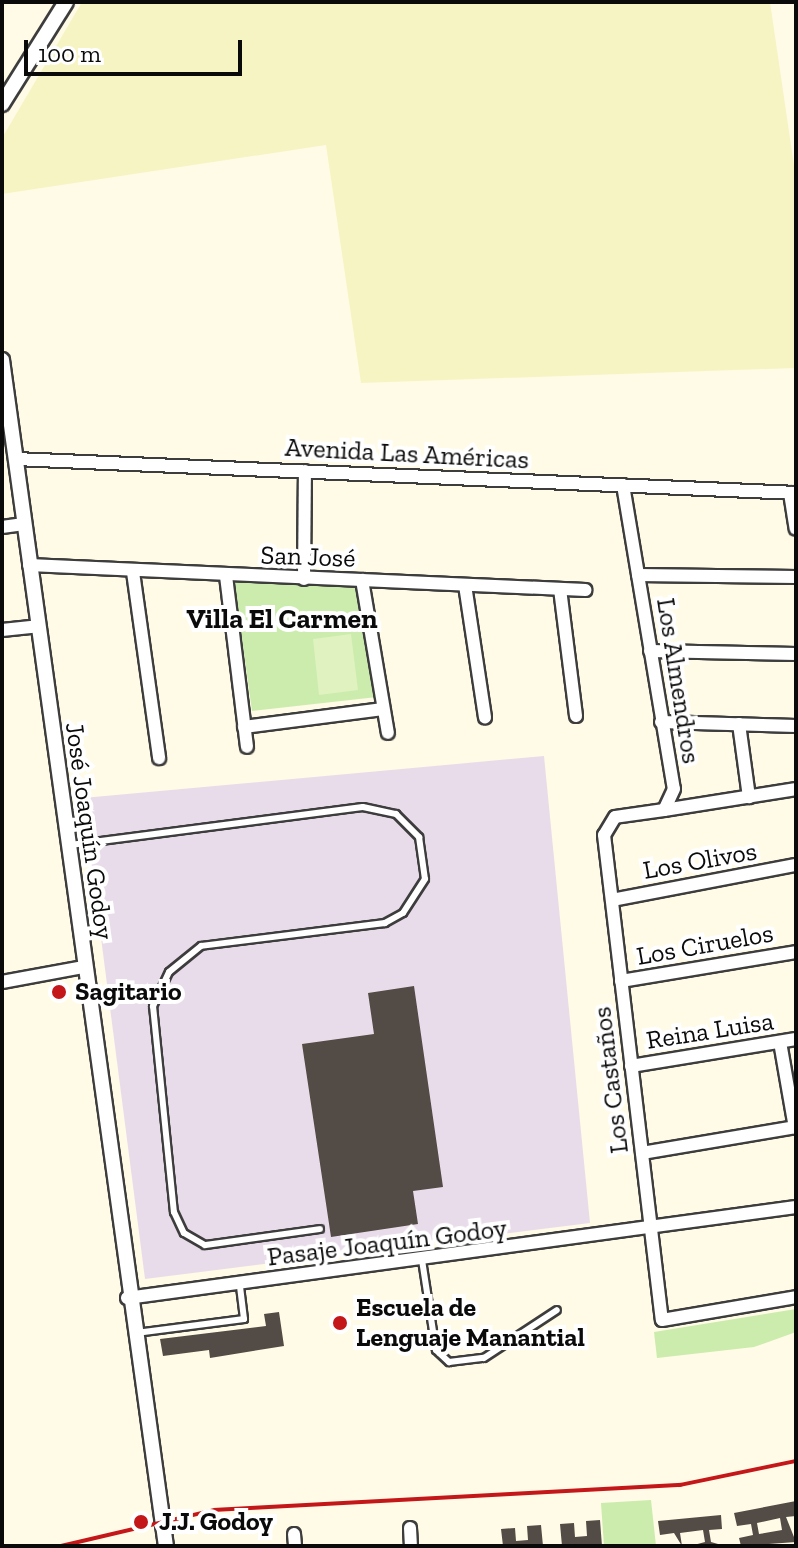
<!DOCTYPE html>
<html>
<head>
<meta charset="utf-8">
<style>
	body { margin:0 }
	#map { position:relative; width:798px; height:1548px; overflow:hidden; background:#fffbe6; font-family:"Zilla Slab",serif }
	div>[style] { position:absolute }
	[style*='--x'] { left:calc(var(--x)*1px); top:calc(var(--y)*1px); width:calc(var(--w)*1px); rotate:calc(var(--a)*1deg) }
	.industrial>* { inset:0; background:#e9dcea }
	.farmland>* { inset:0; background:#f7f4c4 }
	.green>* { inset:0; background:#cbecad }
	.pitch>* { inset:0; background:#dff2c0 }
	.building>* { inset:0; background:#534b45 }
	.roads { filter:drop-shadow(2px 0 #3d3d3d) drop-shadow(-2px 0 #3d3d3d) drop-shadow(0 2px #3d3d3d) drop-shadow(0 -2px #3d3d3d) }
	.service>* { height:6px; margin:-3px; padding:0 3px; transform-origin:3px; border-radius:3px; background:#fff }
	.minor>* { height:12px; margin:-6px; padding:0 6px; transform-origin:6px; border-radius:6px; background:#fff }
	.tertiary>* { height:14px; margin:-7px; padding:0 7px; transform-origin:7px; border-radius:7px; background:#fff }
	.rail>* { height:4px; margin:-2px; padding:0 2px; transform-origin:2px; border-radius:2px; background:#c41719 }
	.dots>* { width:22px; height:22px; translate:-50% -50%; box-sizing:border-box; border:4px solid #fff; border-radius:50% }
	span { translate:-50% -50%; white-space:nowrap; text-align:center; line-height:1.15; -webkit-text-stroke:8px #fff; paint-order:stroke }
	.street-label { font-size:26px; color:#0a0a0a }
	.poi-label { font-size:26px; color:#0a0a0a; font-weight:700 }
	.left { translate:0 -50%; text-align:left }
	.neighbourhood-label { font-size:28px; color:#0a0a0a; font-weight:700 }
	.frame { position:absolute; inset:0; border:4px solid #0a0a0a; pointer-events:none }
	.scale { position:absolute; left:24px; top:40px; width:218px; height:36px; box-sizing:border-box; border:4px solid #0a0a0a; border-top:0; padding-left:10px; font-size:24px; line-height:28px; white-space:nowrap; color:#0a0a0a; -webkit-text-stroke:6px #fff; paint-order:stroke }
</style>
</head>
<body>
<div id="map">
	<div class="industrial">
		<div style="clip-path:polygon(544px 756px,590px 1223px,145px 1279px,83px 798px)"></div>
	</div>
	<div class="farmland">
		<div style="clip-path:polygon(82px 2px,770px 2px,796px 179px,796px 368px,361px 383px,326px 145px,2px 194px,2px 138px)"></div>
	</div>
	<div class="green">
		<div style="clip-path:polygon(234px 581px,362px 585px,377px 697px,252px 711px)"></div>
		<div style="clip-path:polygon(796px 1309px,796px 1332px,754px 1347px,657px 1358px,654px 1332px)"></div>
		<div style="clip-path:polygon(651px 1500px,656px 1546px,604px 1546px,601px 1503px)"></div>
	</div>
	<div class="pitch">
		<div style="clip-path:polygon(351px 634px,358px 690px,319px 695px,313px 639px)"></div>
	</div>
	<div class="building">
		<div style="clip-path:polygon(414px 986px,443px 1187px,413px 1191px,418px 1224px,331px 1237px,302px 1044px,374px 1034px,368px 993px)"></div>
		<div style="clip-path:polygon(279px 1312px,284px 1346px,210px 1358px,209px 1350px,163px 1356px,160px 1339px,266px 1326px,264px 1314px)"></div>
		<div style="clip-path:polygon(evenodd,796px 1501px,796px 1516px,786px 1517px,796px 1542px,741px 1546px,739px 1538px,753px 1535px,751px 1524px,737px 1526px,734px 1513px,796px 1501px,780px 1518px,782px 1530px,759px 1534px,757px 1523px,780px 1518px)"></div>
		<div style="clip-path:polygon(721px 1515px,722px 1529px,709px 1530px,711px 1542px,725px 1546px,690px 1546px,705px 1542px,703px 1530px,680px 1533px,682px 1546px,674px 1533px,660px 1535px,658px 1521px)"></div>
		<div style="clip-path:polygon(600px 1520px,602px 1546px,562px 1546px,560px 1524px,574px 1523px,575px 1537px,587px 1536px,586px 1521px)"></div>
		<div style="clip-path:polygon(541px 1525px,543px 1546px,503px 1546px,501px 1529px,515px 1528px,516px 1541px,528px 1540px,527px 1526px)"></div>
	</div>
	<div class="roads">
		<div class="service">
			<div style="--x:70;--y:845;--w:295;--a:-7.4"></div>
			<div style="--x:363;--y:807;--w:34;--a:12"></div>
			<div style="--x:396;--y:814;--w:33;--a:45"></div>
			<div style="--x:419;--y:837;--w:42;--a:81.9"></div>
			<div style="--x:425;--y:879;--w:40;--a:122.9"></div>
			<div style="--x:403;--y:913;--w:21;--a:151"></div>
			<div style="--x:385;--y:923;--w:185;--a:172.9"></div>
			<div style="--x:201;--y:946;--w:41;--a:140.9"></div>
			<div style="--x:169;--y:972;--w:38;--a:115"></div>
			<div style="--x:153;--y:1006;--w:207;--a:84.2"></div>
			<div style="--x:174;--y:1212;--w:23;--a:65"></div>
			<div style="--x:184;--y:1233;--w:24;--a:30"></div>
			<div style="--x:205;--y:1245;--w:116;--a:-7.9"></div>
			<div style="--x:422;--y:1260;--w:91;--a:81.2"></div>
			<div style="--x:436;--y:1350;--w:18;--a:43"></div>
			<div style="--x:449;--y:1362;--w:35;--a:-7"></div>
			<div style="--x:484;--y:1358;--w:87;--a:-33.3"></div>
			<div style="--x:136;--y:1333;--w:109;--a:-7.4"></div>
			<div style="--x:244;--y:1319;--w:35;--a:-97"></div>
		</div>
		<div class="minor">
			<div style="--x:15;--y:459;--w:782;--a:2.49"></div>
			<div style="--x:623;--y:485;--w:308;--a:80.5"></div>
			<div style="--x:674;--y:789;--w:23;--a:115"></div>
			<div style="--x:664;--y:810;--w:49;--a:171.9"></div>
			<div style="--x:615;--y:817;--w:21;--a:121"></div>
			<div style="--x:604;--y:835;--w:488;--a:83.2"></div>
			<div style="--x:662;--y:1320;--w:136;--a:-9.7"></div>
			<div style="--x:790;--y:493;--w:36;--a:81"></div>
			<div style="--x:2;--y:527;--w:22;--a:-8"></div>
			<div style="--x:29;--y:565;--w:557;--a:2.57"></div>
			<div style="--x:133;--y:572;--w:188;--a:82"></div>
			<div style="--x:638;--y:575;--w:158;--a:0.7"></div>
			<div style="--x:226;--y:576;--w:172;--a:83"></div>
			<div style="--x:304;--y:579;--w:108;--a:-89.5"></div>
			<div style="--x:362;--y:580;--w:155;--a:80.4"></div>
			<div style="--x:465;--y:585;--w:134;--a:81.4"></div>
			<div style="--x:560;--y:589;--w:128;--a:82.8"></div>
			<div style="--x:2;--y:630;--w:36;--a:-6"></div>
			<div style="--x:650;--y:651;--w:146;--a:1.2"></div>
			<div style="--x:661;--y:722;--w:135;--a:1.7"></div>
			<div style="--x:739;--y:724;--w:74;--a:82.2"></div>
			<div style="--x:244;--y:727;--w:140;--a:-7.4"></div>
			<div style="--x:664;--y:810;--w:134;--a:-9"></div>
			<div style="--x:612;--y:900;--w:187;--a:-10.8"></div>
			<div style="--x:621;--y:981;--w:177;--a:-9.4"></div>
			<div style="--x:2;--y:982;--w:82;--a:-10.5"></div>
			<div style="--x:780;--y:1042;--w:87;--a:80.1"></div>
			<div style="--x:631;--y:1066;--w:167;--a:-9.3"></div>
			<div style="--x:642;--y:1153;--w:156;--a:-9.6"></div>
			<div style="--x:127;--y:1298;--w:675;--a:-7.75"></div>
			<div style="--x:410;--y:1528;--w:18;--a:87"></div>
			<div style="--x:294;--y:1534;--w:12;--a:85"></div>
		</div>
		<div class="tertiary">
			<div style="--x:2;--y:104;--w:120;--a:-57.9"></div>
			<div style="--x:2;--y:360;--w:1197;--a:82.13"></div>
		</div>
	</div>
	<div class="rail">
		<div style="--x:61;--y:1546;--w:158;--a:-13.2"></div>
		<div style="--x:215;--y:1510;--w:466;--a:-3.1"></div>
		<div style="--x:680;--y:1485;--w:118;--a:-11.7"></div>
	</div>
	<div class="dots">
		<div style="left:59px;top:992px;background:#c41719"></div>
		<div style="left:340px;top:1323px;background:#c41719"></div>
		<div style="left:141px;top:1522px;background:#c41719"></div>
	</div>
	<div class="street-label">
		<span style="left:407px;top:454px;rotate:3deg">Avenida Las Américas</span>
		<span style="left:308px;top:557px;rotate:2deg">San José</span>
		<span style="left:678px;top:681px;rotate:81deg">Los Almendros</span>
		<span style="left:89px;top:831px;rotate:82deg">José Joaquín Godoy</span>
		<span style="left:700px;top:861px;rotate:-10deg">Los Olivos</span>
		<span style="left:705px;top:945px;rotate:-10deg">Los Ciruelos</span>
		<span style="left:710px;top:1031px;rotate:-9deg">Reina Luisa</span>
		<span style="left:611px;top:1080px;rotate:-97deg">Los Castaños</span>
		<span style="left:387px;top:1243px;rotate:-7deg">Pasaje Joaquín Godoy</span>
	</div>
	<div class="poi-label">
		<span class="left" style="left:75px;top:992px">Sagitario</span>
		<span class="left" style="left:356px;top:1323px">Escuela de<br>Lenguaje Manantial</span>
		<span class="left" style="left:159px;top:1522px">J.J. Godoy</span>
	</div>
	<div class="neighbourhood-label">
		<span style="left:282px;top:619px">Villa El Carmen</span>
	</div>
	<div class="frame"></div>
	<div class="scale">100 m</div>
</div>
</body>
</html>
